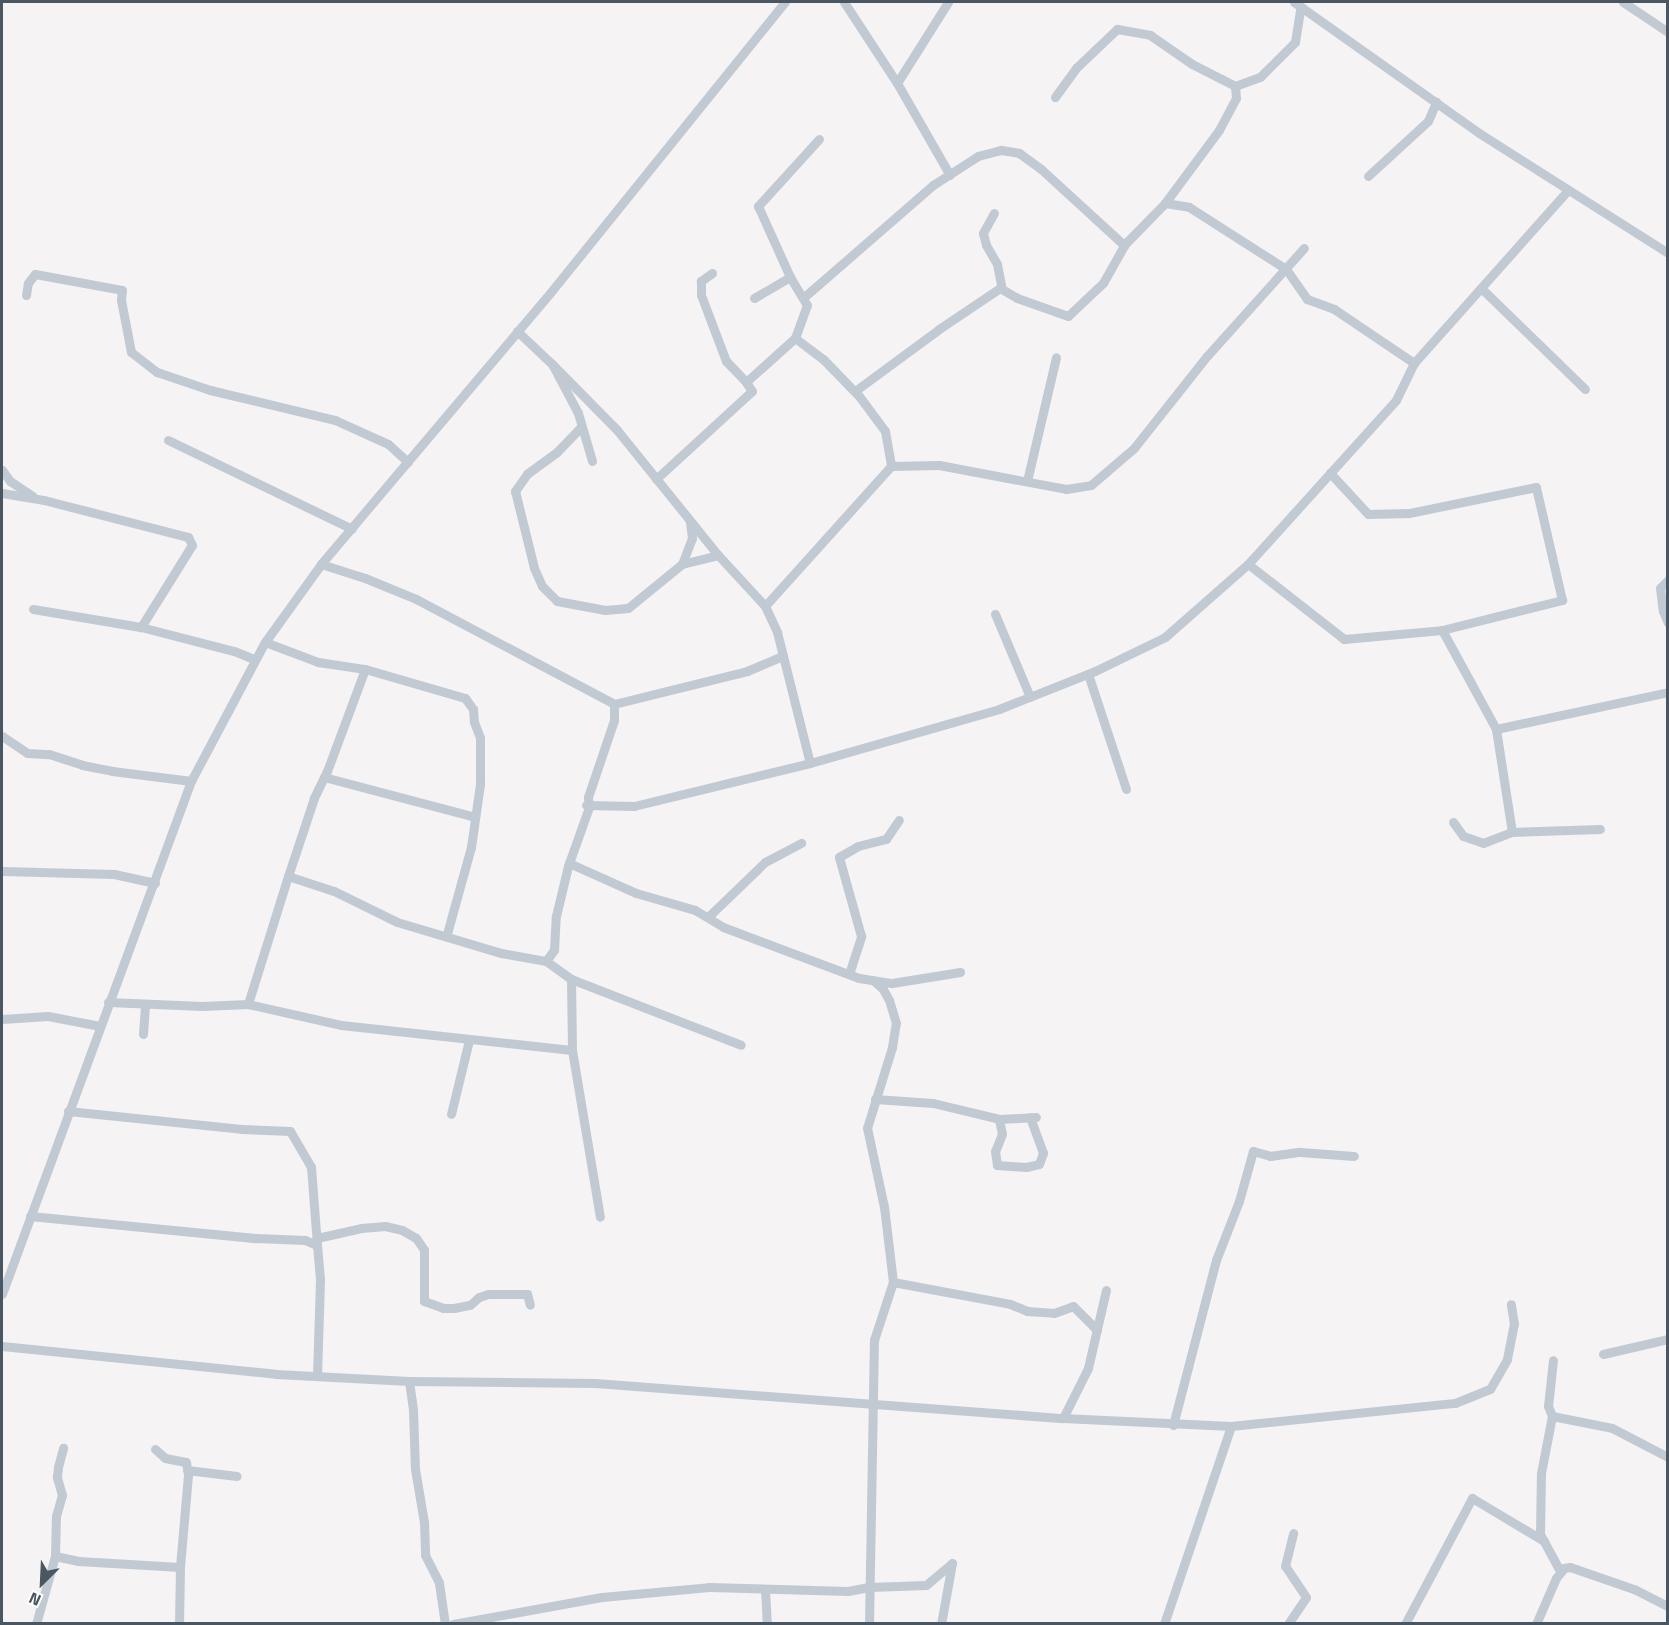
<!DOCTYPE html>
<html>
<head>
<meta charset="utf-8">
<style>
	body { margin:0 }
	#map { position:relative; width:1669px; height:1625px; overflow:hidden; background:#f5f3f3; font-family:"Titillium Web",sans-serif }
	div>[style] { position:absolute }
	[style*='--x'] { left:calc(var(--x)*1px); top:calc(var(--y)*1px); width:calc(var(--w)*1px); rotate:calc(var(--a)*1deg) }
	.minor>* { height:9px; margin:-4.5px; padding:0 4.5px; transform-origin:4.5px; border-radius:4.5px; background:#c1cad2 }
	span { translate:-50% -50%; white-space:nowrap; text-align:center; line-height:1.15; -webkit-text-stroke:5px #fff; paint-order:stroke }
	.frame { position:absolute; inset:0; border:3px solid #4a5661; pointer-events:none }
	.north { position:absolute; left:12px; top:1553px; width:60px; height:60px; -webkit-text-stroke:4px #fff; paint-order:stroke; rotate:204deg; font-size:16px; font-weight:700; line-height:24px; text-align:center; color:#4a5661 }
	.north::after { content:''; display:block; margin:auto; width:21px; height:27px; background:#4a5661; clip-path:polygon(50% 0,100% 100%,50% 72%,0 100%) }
</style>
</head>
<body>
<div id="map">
	<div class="minor">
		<div style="--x:844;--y:2;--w:97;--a:56.8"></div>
		<div style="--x:897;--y:83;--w:106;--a:60.1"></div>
		<div style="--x:1294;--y:2;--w:227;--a:35.3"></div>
		<div style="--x:1479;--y:133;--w:224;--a:32.4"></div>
		<div style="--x:1623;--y:2;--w:54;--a:33.7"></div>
		<div style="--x:897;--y:83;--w:96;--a:-57.8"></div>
		<div style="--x:1055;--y:97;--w:36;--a:-54"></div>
		<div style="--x:1076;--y:68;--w:57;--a:-43.6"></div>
		<div style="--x:1117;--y:29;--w:34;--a:10"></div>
		<div style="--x:1150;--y:35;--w:51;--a:34.6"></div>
		<div style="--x:1192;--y:64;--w:48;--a:27.1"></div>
		<div style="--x:1235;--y:86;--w:27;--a:-20"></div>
		<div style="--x:1260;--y:77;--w:49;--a:-45"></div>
		<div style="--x:1295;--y:42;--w:36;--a:-81"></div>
		<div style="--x:819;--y:139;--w:91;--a:132.3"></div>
		<div style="--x:758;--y:206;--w:78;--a:65.7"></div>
		<div style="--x:790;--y:277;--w:33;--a:59"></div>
		<div style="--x:807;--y:305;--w:35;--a:110"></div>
		<div style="--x:795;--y:338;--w:35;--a:37"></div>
		<div style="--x:823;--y:359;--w:52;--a:45.8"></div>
		<div style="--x:859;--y:396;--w:44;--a:53.4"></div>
		<div style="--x:885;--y:431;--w:36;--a:80"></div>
		<div style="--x:1368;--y:176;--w:81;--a:-42.5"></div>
		<div style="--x:1428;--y:121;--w:21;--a:-67"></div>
		<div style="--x:1165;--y:203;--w:24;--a:9"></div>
		<div style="--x:1189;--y:207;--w:115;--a:32.6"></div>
		<div style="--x:1286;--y:269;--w:37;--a:55"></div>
		<div style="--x:1307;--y:299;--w:29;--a:20"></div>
		<div style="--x:1334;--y:309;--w:97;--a:34"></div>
		<div style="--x:994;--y:213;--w:23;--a:119"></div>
		<div style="--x:983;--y:233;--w:12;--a:76"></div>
		<div style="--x:986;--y:245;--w:22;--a:60"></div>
		<div style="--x:997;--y:264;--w:25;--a:79"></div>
		<div style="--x:712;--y:273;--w:14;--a:144"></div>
		<div style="--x:701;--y:281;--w:14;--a:90"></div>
		<div style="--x:701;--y:295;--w:71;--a:69.3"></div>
		<div style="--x:726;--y:361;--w:29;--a:46"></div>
		<div style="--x:1481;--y:288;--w:145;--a:44.2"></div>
		<div style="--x:26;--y:295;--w:12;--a:-81"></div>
		<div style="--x:28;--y:283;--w:11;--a:-52"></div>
		<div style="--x:35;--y:274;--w:88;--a:10.4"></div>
		<div style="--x:122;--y:290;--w:10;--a:96"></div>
		<div style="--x:121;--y:300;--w:53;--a:79.1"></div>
		<div style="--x:131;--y:352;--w:33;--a:38"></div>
		<div style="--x:157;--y:372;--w:56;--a:18.8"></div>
		<div style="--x:210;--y:390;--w:129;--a:13.5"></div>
		<div style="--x:335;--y:420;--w:58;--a:24.4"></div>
		<div style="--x:388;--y:444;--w:27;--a:42"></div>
		<div style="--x:754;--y:298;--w:42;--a:-30.3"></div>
		<div style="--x:803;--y:298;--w:172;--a:-41"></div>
		<div style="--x:933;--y:185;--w:54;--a:-32.8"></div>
		<div style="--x:978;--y:156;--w:24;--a:-15"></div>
		<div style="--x:1001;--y:150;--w:18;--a:9"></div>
		<div style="--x:1019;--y:153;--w:27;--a:36"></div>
		<div style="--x:1041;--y:169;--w:113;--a:42.5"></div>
		<div style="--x:1124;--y:245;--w:59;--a:-45.7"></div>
		<div style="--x:1165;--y:203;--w:91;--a:-53.5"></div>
		<div style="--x:1219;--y:130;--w:36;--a:-62"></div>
		<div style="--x:1236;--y:98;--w:12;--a:-95"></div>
		<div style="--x:517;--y:331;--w:48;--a:43.3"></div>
		<div style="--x:552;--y:364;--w:55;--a:62"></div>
		<div style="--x:578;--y:413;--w:50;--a:73.7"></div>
		<div style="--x:552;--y:364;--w:93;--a:45.4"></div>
		<div style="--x:617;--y:430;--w:161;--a:51.1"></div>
		<div style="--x:718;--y:555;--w:69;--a:47.3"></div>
		<div style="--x:765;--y:606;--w:29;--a:65"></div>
		<div style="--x:777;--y:632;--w:135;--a:75.9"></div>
		<div style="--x:855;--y:391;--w:104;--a:-36.4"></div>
		<div style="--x:939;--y:329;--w:73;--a:-33.9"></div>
		<div style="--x:1000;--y:288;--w:20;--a:30"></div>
		<div style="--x:1017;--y:298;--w:54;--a:19.4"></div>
		<div style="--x:1068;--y:316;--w:48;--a:-43.3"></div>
		<div style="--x:1103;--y:283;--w:45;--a:-60.6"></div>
		<div style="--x:581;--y:427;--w:35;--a:134"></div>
		<div style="--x:557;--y:452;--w:37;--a:144"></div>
		<div style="--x:527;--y:474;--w:21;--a:125"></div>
		<div style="--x:515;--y:491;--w:79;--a:76.1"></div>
		<div style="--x:534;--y:568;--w:20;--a:66"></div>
		<div style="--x:542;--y:586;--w:21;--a:45"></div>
		<div style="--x:557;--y:601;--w:49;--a:10.6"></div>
		<div style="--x:605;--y:610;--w:23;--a:-5"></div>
		<div style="--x:628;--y:608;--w:70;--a:-39.2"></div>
		<div style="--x:682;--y:564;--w:28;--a:-69"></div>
		<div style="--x:692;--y:538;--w:16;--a:-97"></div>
		<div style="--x:168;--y:440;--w:204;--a:25.8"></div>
		<div style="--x:2;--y:470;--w:14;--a:54"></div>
		<div style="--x:10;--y:481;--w:27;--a:34"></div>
		<div style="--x:656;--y:479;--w:130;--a:-42.5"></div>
		<div style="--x:752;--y:391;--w:11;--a:-124"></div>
		<div style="--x:746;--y:382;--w:66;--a:-41.9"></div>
		<div style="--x:1027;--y:481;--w:127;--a:-76.8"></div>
		<div style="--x:2;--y:493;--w:43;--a:9.5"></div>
		<div style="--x:44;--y:500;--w:149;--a:14.4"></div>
		<div style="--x:188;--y:537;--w:9;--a:63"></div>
		<div style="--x:192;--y:545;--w:97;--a:121.9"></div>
		<div style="--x:141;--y:627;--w:96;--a:14.5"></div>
		<div style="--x:234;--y:651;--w:22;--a:22"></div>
		<div style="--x:321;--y:564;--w:46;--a:17.7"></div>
		<div style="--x:365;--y:578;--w:55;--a:22.4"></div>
		<div style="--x:416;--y:599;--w:224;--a:27.9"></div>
		<div style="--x:614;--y:704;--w:137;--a:-13.9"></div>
		<div style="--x:747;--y:671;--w:39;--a:-23"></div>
		<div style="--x:682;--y:564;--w:37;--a:-14"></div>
		<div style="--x:1248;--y:564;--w:122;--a:38"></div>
		<div style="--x:1344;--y:639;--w:98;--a:-5.2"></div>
		<div style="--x:1442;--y:630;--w:124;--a:-14"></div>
		<div style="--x:1562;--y:600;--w:116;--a:-103"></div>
		<div style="--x:1536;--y:487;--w:130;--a:168.4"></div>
		<div style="--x:1409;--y:513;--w:41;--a:178.6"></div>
		<div style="--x:1368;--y:514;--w:56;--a:-132.8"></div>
		<div style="--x:1668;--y:580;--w:11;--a:135"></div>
		<div style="--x:1660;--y:588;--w:23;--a:83"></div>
		<div style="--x:1663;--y:611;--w:13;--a:67"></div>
		<div style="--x:765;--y:606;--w:188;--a:-48"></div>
		<div style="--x:891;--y:466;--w:48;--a:-1.2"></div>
		<div style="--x:939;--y:465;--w:129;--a:10.7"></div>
		<div style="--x:1066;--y:489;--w:25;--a:-9"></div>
		<div style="--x:1091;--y:485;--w:57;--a:-40.7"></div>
		<div style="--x:1134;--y:448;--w:117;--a:-51.6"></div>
		<div style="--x:1207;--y:356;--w:145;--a:-48.1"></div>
		<div style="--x:33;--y:609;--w:109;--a:9.5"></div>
		<div style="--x:995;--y:614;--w:90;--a:67.1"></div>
		<div style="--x:1442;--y:630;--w:113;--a:61.4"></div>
		<div style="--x:1496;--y:729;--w:104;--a:81.2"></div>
		<div style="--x:265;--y:642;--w:57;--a:20.7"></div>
		<div style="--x:318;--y:662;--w:48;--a:8.5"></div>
		<div style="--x:365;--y:669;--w:109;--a:110.4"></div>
		<div style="--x:327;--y:771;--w:30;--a:116"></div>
		<div style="--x:314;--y:798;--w:82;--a:108.4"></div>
		<div style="--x:288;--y:876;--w:48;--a:18.1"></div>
		<div style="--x:334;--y:891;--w:70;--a:26.2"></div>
		<div style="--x:397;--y:922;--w:109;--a:16.6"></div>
		<div style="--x:501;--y:953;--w:46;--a:10.1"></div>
		<div style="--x:546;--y:961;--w:14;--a:-54"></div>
		<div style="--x:554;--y:950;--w:34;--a:-87"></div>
		<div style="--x:556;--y:916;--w:51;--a:-76.5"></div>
		<div style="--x:568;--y:866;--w:63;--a:-70.4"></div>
		<div style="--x:589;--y:807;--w:10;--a:-96"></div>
		<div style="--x:588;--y:797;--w:81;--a:-71.3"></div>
		<div style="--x:614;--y:720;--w:16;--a:-90"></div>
		<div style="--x:365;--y:669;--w:104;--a:16.2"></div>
		<div style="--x:465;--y:698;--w:14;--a:54"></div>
		<div style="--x:473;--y:709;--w:13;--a:86"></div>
		<div style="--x:474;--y:722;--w:17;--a:69"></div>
		<div style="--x:480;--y:738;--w:46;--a:90"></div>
		<div style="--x:480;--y:784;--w:64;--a:98.1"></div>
		<div style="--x:471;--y:847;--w:93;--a:105.5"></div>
		<div style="--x:1088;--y:674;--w:121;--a:71.7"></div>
		<div style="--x:1496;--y:729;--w:176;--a:-12.1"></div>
		<div style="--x:2;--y:736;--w:30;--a:34"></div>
		<div style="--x:27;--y:753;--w:22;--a:3"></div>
		<div style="--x:49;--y:754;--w:35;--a:18"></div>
		<div style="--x:82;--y:765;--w:31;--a:11"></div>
		<div style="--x:112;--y:771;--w:80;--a:7.2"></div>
		<div style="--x:324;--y:777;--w:156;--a:14.8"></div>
		<div style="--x:586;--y:805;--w:48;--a:1.2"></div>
		<div style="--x:634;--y:806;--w:181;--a:-13.7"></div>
		<div style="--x:810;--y:763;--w:197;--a:-15.9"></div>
		<div style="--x:999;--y:709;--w:103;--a:-21.6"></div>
		<div style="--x:1095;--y:671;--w:78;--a:-25.9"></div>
		<div style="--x:1165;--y:637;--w:111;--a:-41.3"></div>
		<div style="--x:1248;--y:564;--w:221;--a:-47.9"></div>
		<div style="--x:1396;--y:400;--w:41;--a:-64.1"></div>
		<div style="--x:1414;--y:363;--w:232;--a:-48.3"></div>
		<div style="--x:1453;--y:822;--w:17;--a:54"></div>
		<div style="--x:1463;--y:836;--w:21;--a:19"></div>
		<div style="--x:1483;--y:843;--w:31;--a:-21"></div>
		<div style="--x:1512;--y:832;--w:88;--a:-2"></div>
		<div style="--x:569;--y:863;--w:73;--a:24.1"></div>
		<div style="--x:636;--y:893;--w:61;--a:16.1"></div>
		<div style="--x:695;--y:910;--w:33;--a:31"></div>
		<div style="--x:723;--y:927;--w:145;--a:20.6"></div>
		<div style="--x:859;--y:978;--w:33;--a:9"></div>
		<div style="--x:892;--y:983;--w:69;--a:-9.2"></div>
		<div style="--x:2;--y:871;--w:112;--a:1.5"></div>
		<div style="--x:114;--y:874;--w:42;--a:12.4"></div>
		<div style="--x:288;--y:876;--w:134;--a:107.4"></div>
		<div style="--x:248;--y:1004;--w:95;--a:12.7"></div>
		<div style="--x:341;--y:1025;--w:232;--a:6.2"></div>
		<div style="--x:572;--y:1050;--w:71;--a:-90.8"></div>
		<div style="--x:571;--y:979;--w:31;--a:-144"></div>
		<div style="--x:708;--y:917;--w:79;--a:-44"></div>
		<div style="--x:765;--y:862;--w:41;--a:-27.8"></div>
		<div style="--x:849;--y:974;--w:40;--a:-72"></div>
		<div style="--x:861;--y:936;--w:82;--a:-105.6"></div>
		<div style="--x:839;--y:857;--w:22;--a:-30"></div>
		<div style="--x:858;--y:846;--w:29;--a:-14"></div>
		<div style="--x:886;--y:839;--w:23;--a:-56"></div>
		<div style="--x:571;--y:979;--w:182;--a:21.2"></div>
		<div style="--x:108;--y:1002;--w:94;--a:2.4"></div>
		<div style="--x:202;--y:1006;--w:46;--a:-2.5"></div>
		<div style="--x:2;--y:1019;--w:46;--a:-3.7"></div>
		<div style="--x:48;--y:1016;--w:53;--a:10.9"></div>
		<div style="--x:143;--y:1034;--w:30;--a:-86"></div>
		<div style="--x:572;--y:1050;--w:169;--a:80.5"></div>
		<div style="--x:875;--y:1099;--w:58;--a:3.9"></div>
		<div style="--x:933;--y:1103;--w:68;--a:13.6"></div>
		<div style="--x:999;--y:1119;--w:37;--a:-3"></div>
		<div style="--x:68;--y:1111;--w:174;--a:5.9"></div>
		<div style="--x:241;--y:1129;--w:49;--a:2.3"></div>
		<div style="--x:290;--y:1131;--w:42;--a:59.7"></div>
		<div style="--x:311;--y:1167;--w:78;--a:85.6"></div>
		<div style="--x:451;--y:1114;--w:76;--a:-76.3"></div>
		<div style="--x:999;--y:1119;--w:15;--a:79"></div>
		<div style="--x:1002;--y:1134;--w:18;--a:112"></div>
		<div style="--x:995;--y:1151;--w:14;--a:82"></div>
		<div style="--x:997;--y:1165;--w:29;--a:4"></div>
		<div style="--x:1026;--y:1167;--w:13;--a:-13"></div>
		<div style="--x:1039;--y:1164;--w:12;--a:-70"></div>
		<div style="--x:1043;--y:1153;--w:38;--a:-110"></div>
		<div style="--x:30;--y:1216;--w:227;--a:5.6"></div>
		<div style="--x:256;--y:1238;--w:49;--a:2.3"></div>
		<div style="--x:305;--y:1240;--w:13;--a:23"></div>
		<div style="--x:317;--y:1245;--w:35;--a:85"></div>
		<div style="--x:320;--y:1280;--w:96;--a:91.8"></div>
		<div style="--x:317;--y:1238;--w:45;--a:-12.8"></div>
		<div style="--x:361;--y:1228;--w:24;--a:-5"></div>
		<div style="--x:385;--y:1226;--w:17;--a:13"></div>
		<div style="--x:402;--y:1230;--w:16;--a:30"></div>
		<div style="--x:416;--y:1238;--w:14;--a:56"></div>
		<div style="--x:424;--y:1250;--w:51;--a:90"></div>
		<div style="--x:424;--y:1301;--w:20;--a:20"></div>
		<div style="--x:443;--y:1308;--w:11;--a:0"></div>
		<div style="--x:454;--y:1308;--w:16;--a:-11"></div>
		<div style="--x:470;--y:1305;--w:12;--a:-42"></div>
		<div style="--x:479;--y:1297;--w:9;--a:-18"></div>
		<div style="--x:488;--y:1294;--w:39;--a:0"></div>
		<div style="--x:527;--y:1294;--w:11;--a:75"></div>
		<div style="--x:893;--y:1282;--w:119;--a:10.6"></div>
		<div style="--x:1010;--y:1304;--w:18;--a:22"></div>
		<div style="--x:1027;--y:1311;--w:27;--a:4"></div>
		<div style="--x:1054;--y:1313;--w:20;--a:-20"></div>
		<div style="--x:1073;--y:1306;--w:34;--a:45"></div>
		<div style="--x:2;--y:1294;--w:547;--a:-69.78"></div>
		<div style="--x:191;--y:781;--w:157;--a:-62"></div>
		<div style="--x:265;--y:642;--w:96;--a:-54.3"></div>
		<div style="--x:321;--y:564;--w:355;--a:-49.8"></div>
		<div style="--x:550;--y:293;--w:374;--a:-51.1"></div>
		<div style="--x:2;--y:1346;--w:275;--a:5.8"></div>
		<div style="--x:276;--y:1374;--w:133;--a:3"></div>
		<div style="--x:409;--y:1381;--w:186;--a:0.6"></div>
		<div style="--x:595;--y:1383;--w:469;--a:4.3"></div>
		<div style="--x:1063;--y:1418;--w:168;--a:2.7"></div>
		<div style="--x:1231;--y:1426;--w:209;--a:108.7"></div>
		<div style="--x:1603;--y:1354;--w:67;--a:-13"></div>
		<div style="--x:409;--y:1381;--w:29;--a:82"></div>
		<div style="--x:413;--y:1410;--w:59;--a:88.1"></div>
		<div style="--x:415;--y:1469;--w:54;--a:80.4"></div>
		<div style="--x:424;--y:1522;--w:33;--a:88"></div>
		<div style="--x:425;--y:1555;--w:31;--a:63"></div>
		<div style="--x:439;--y:1583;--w:41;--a:81.7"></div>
		<div style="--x:1552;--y:1416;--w:11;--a:-112"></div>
		<div style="--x:1548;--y:1406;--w:46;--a:-83.8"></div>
		<div style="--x:1063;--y:1418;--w:56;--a:-63.4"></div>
		<div style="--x:1088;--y:1368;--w:80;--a:-77"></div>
		<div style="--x:1173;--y:1425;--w:171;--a:-75.4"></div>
		<div style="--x:1216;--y:1260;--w:63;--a:-68.7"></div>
		<div style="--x:1239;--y:1201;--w:52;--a:-74.4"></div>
		<div style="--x:1253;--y:1151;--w:18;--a:16"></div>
		<div style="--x:1270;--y:1156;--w:30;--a:-8"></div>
		<div style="--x:1300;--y:1152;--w:54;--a:4.2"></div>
		<div style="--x:1231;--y:1426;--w:225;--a:-5.9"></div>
		<div style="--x:1455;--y:1403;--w:38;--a:-22"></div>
		<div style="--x:1490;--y:1389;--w:34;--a:-60"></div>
		<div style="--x:1507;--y:1359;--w:36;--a:-79"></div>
		<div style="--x:1514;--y:1324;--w:20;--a:-99"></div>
		<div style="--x:155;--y:1449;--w:13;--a:42"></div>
		<div style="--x:165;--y:1458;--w:21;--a:11"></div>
		<div style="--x:186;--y:1462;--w:13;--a:81"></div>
		<div style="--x:188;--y:1475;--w:92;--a:95"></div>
		<div style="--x:180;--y:1567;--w:57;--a:91"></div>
		<div style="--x:187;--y:1470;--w:50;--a:6.8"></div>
		<div style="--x:55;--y:1556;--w:24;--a:12"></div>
		<div style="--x:78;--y:1561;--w:102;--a:3.4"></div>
		<div style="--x:1560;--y:1571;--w:42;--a:-118.4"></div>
		<div style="--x:1540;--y:1534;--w:61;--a:-89.1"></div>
		<div style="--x:1541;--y:1473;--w:58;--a:-79.1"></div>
		<div style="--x:1552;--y:1416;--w:61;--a:11.3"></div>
		<div style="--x:1612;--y:1428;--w:63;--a:27.4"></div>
		<div style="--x:765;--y:1589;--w:35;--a:87"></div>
		<div style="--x:36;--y:1624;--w:71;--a:-74.4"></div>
		<div style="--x:55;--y:1556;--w:40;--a:-88.6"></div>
		<div style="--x:56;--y:1516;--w:22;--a:-74"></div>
		<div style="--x:62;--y:1495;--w:19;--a:-106"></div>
		<div style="--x:57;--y:1477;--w:10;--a:-84"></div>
		<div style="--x:58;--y:1467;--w:20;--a:-75"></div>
		<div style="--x:453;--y:1624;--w:151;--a:-10.3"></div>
		<div style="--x:602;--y:1597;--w:107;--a:-5.3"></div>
		<div style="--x:709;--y:1587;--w:139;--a:1.6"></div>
		<div style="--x:848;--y:1591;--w:21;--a:-11"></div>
		<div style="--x:869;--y:1587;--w:57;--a:-2"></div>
		<div style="--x:926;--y:1585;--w:34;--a:-40"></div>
		<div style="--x:952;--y:1563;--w:62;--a:100.2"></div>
		<div style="--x:869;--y:1624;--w:284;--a:-89"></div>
		<div style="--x:874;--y:1340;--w:61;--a:-71.9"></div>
		<div style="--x:893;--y:1282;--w:76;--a:-96.8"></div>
		<div style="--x:884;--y:1207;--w:81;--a:-102.1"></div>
		<div style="--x:867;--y:1128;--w:85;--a:-72.8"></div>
		<div style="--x:892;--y:1047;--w:24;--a:-81"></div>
		<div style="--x:896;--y:1023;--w:24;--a:-107"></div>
		<div style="--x:889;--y:1000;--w:13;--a:-119"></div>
		<div style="--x:883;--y:989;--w:13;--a:-138"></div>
		<div style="--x:1288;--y:1624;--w:32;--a:-56"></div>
		<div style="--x:1306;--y:1597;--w:37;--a:-124"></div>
		<div style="--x:1285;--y:1566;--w:34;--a:-76"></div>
		<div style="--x:1405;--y:1624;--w:143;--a:-62"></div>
		<div style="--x:1472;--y:1498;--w:84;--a:30.8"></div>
		<div style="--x:1536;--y:1624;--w:50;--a:-66.5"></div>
		<div style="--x:1556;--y:1578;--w:13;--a:-51"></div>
		<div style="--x:1564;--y:1568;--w:6;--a:-9"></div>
		<div style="--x:1570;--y:1567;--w:68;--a:19"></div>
		<div style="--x:1634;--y:1589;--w:38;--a:27"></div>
	</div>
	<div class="frame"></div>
	<div class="north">N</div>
</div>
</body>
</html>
